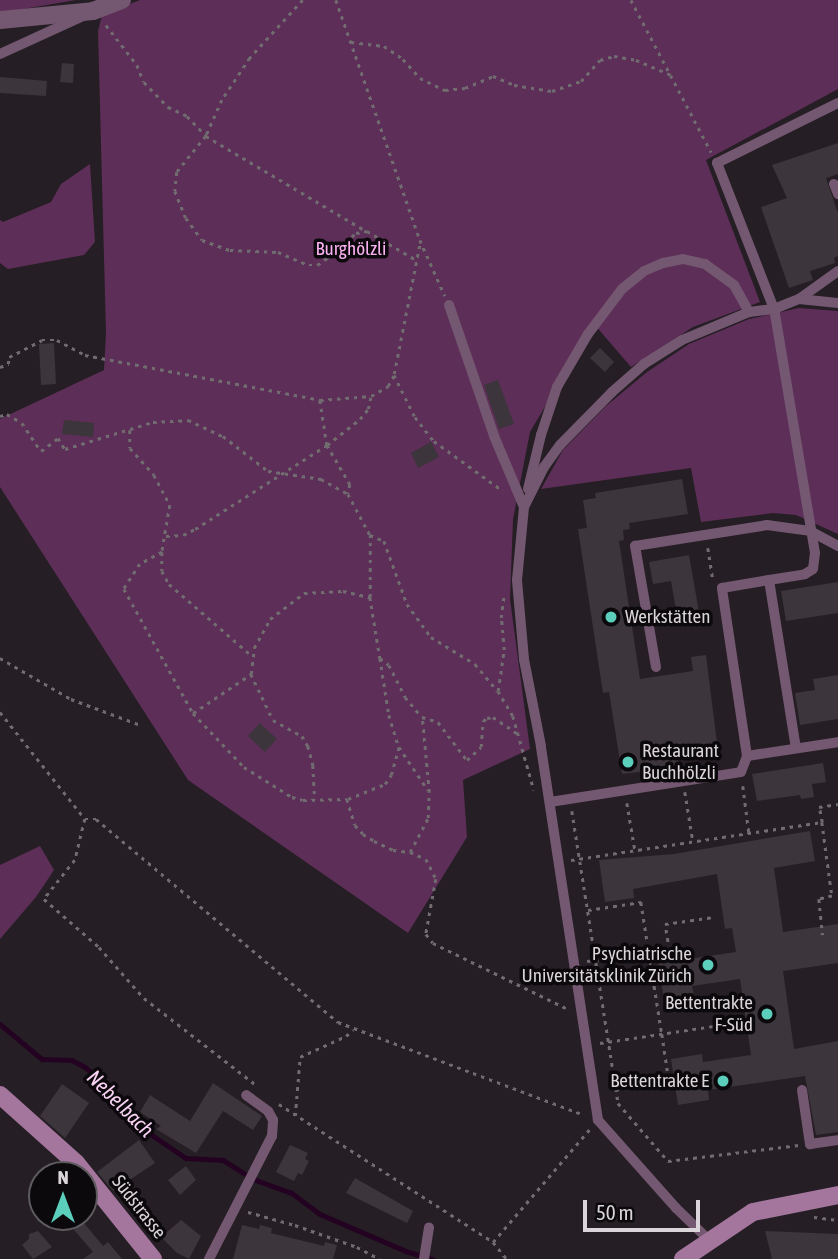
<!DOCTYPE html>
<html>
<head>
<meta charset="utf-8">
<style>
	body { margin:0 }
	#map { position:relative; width:838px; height:1259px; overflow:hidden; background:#251e24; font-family:"Asap Condensed",sans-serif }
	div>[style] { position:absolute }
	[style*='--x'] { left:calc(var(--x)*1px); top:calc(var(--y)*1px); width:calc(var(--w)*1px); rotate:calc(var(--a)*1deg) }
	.green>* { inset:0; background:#5d2e57 }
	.stream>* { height:4.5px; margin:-2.25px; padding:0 2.25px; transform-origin:2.25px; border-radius:2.25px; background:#230321 }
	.building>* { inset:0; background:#3c353b }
	.path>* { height:2.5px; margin-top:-1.25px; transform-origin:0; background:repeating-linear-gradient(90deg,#716c70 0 3.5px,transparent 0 8.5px) }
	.lane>* { height:10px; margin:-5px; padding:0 5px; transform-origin:5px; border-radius:5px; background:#745770 }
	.street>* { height:18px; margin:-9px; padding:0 9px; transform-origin:9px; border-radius:9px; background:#745770 }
	.secondary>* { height:18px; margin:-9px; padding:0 9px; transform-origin:9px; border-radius:9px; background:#a4759d }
	.dots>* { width:19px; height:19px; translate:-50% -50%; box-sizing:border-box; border:4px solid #0c090c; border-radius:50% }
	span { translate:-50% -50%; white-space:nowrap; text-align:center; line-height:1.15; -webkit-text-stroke:7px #0c090c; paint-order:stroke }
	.park-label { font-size:19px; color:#fcb1f2 }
	.poi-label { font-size:19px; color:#d9d5d8 }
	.left { translate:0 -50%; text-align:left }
	.right { translate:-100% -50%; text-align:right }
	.street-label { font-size:19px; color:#d9d5d8 }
	.water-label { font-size:21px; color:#fad3f4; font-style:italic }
	.north { position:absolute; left:28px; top:1161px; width:70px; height:70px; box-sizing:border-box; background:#0c090c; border:2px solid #5e5b5e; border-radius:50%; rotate:0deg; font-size:19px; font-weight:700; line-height:28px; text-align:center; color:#d9d5d8 }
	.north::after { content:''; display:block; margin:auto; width:24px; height:32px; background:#5bcebc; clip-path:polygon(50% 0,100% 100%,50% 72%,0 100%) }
	.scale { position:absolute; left:583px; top:1200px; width:117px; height:32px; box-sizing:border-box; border:4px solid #d9d5d8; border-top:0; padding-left:9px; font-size:21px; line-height:24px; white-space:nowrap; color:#d9d5d8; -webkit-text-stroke:5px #0c090c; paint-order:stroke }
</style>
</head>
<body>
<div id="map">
	<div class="green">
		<div style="clip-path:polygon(0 0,76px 0,0 13px)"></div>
		<div style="clip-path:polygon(140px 0,838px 0,838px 89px,706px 160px,760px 302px,693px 327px,631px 367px,594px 324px,530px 432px,513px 519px,510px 599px,530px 749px,463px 780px,467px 837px,408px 933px,188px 780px,0 487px,0 419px,104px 370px,106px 333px,98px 31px,102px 15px)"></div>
		<div style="clip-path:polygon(90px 164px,95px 242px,84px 255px,8px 269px,0 263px,0 220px,3px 222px,51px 202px,61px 184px)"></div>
		<div style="clip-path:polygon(799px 308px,838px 311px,838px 534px,796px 515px,773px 513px,701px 522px,691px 468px,541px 489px,563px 450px,606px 406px,647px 372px,689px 344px,749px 319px)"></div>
		<div style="clip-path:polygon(40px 846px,54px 870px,36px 897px,0 939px,0 865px)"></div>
	</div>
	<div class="stream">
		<div style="--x:0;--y:1024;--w:55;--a:39.8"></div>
		<div style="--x:42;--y:1059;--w:30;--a:2"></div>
		<div style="--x:72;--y:1060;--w:15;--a:28"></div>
		<div style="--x:85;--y:1067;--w:38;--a:40"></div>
		<div style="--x:114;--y:1091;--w:18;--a:63"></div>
		<div style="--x:122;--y:1107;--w:41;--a:43"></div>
		<div style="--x:152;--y:1135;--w:41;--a:34.1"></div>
		<div style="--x:186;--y:1158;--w:37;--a:3"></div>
		<div style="--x:223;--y:1160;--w:28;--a:32"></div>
		<div style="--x:256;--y:1180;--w:38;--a:20"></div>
		<div style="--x:292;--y:1193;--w:35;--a:37"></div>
		<div style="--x:320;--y:1214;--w:94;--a:23.3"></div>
		<div style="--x:406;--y:1251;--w:28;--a:17"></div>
	</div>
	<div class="building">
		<div style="clip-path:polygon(62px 63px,74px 64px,73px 83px,60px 82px)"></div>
		<div style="clip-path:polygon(0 77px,47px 81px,46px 96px,0 93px)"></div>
		<div style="clip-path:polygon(838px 143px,838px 174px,826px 178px,838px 213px,838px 256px,834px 258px,835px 263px,810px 271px,813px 280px,789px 288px,761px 207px,787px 198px,772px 165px)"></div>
		<div style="clip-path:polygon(54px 343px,56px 384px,41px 385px,39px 344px)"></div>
		<div style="clip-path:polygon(600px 348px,614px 362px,605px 372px,590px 358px)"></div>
		<div style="clip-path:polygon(498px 380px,514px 424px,499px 429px,484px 385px)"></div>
		<div style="clip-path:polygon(64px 420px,94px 423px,93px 437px,62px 434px)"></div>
		<div style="clip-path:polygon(431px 442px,439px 457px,418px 468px,411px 453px)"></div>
		<div style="clip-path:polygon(682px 479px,688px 514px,629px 523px,630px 529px,623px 530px,624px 540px,619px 541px,640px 679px,693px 671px,691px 657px,706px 655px,718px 751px,678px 757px,680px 767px,622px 774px,609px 692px,603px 693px,578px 529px,587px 528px,583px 500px,596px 498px,595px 493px)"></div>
		<div style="clip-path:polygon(689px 555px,699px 612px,677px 616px,671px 581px,653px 584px,649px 562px)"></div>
		<div style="clip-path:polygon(838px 582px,838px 613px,786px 621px,781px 591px)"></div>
		<div style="clip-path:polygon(838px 675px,838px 719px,800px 725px,795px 693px,815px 690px,813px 679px)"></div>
		<div style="clip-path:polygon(260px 723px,277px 739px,265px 752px,248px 736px)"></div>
		<div style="clip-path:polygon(823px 763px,826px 782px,812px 784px,814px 797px,801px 799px,800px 795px,757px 801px,752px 774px)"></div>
		<div style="clip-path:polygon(810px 831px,815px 861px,774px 868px,783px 932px,838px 924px,838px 963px,783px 971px,794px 1049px,838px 1041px,838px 1132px,816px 1135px,805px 1076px,708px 1090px,709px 1100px,678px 1105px,671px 1059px,702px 1054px,703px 1062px,751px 1055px,740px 979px,692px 986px,694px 995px,664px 999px,657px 956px,687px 951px,688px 959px,736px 952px,732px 928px,725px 929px,717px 874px,633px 889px,634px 898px,605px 902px,599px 860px,674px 854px)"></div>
		<div style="clip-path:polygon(213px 1083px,262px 1116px,253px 1130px,223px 1111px,196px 1153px,156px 1129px,161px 1126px,140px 1112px,150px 1095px,190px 1121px)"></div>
		<div style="clip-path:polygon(62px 1084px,89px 1103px,65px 1138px,40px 1116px)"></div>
		<div style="clip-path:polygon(139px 1140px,155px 1163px,113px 1191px,97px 1172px)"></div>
		<div style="clip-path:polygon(290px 1145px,308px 1153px,305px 1159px,309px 1161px,302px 1175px,298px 1173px,294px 1181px,276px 1172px)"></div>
		<div style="clip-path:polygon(186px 1166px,196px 1180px,180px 1195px,168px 1180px)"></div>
		<div style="clip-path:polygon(355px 1178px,413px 1211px,407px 1223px,346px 1193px)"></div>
		<div style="clip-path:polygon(63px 1217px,79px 1217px,103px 1246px,108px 1242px,122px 1259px,83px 1259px,93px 1252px)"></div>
		<div style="clip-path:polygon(181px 1220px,201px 1236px,189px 1259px,177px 1253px,161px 1237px)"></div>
		<div style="clip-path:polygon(242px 1225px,259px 1229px,260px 1225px,272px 1228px,271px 1233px,324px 1246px,325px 1242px,337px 1245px,333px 1259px,233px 1259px)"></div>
		<div style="clip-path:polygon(38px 1231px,52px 1247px,33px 1259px,22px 1245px,29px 1239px,29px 1234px)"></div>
		<div style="clip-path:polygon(765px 1231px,838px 1234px,838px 1259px,772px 1259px)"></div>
	</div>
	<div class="path">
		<div style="--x:303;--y:0;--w:79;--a:132.4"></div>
		<div style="--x:250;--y:58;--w:50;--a:123.7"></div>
		<div style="--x:222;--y:100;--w:39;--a:114"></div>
		<div style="--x:206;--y:136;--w:46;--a:128.9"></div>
		<div style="--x:177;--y:172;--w:19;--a:96"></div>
		<div style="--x:175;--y:191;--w:29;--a:68"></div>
		<div style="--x:186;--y:218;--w:27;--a:54"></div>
		<div style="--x:202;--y:240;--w:30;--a:20"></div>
		<div style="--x:230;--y:250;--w:48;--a:2.4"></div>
		<div style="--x:278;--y:252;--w:34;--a:23"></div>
		<div style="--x:309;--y:265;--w:8;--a:0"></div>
		<div style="--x:317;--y:265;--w:11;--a:-34"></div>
		<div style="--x:326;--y:259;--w:40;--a:-41"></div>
		<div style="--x:356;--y:233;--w:11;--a:-10"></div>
		<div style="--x:367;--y:231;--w:59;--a:30.5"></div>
		<div style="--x:336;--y:0;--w:254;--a:70.7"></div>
		<div style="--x:420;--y:240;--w:61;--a:65.9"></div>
		<div style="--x:631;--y:0;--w:172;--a:62.2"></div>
		<div style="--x:106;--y:25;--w:51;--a:52.2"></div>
		<div style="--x:137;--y:65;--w:18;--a:68"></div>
		<div style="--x:144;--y:82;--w:35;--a:46"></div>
		<div style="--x:168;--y:107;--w:21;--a:25"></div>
		<div style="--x:187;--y:116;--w:28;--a:46"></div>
		<div style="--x:206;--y:136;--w:184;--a:30.7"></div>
		<div style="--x:351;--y:42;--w:33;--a:7"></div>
		<div style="--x:384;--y:46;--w:23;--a:34"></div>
		<div style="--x:403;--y:59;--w:25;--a:48"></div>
		<div style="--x:420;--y:78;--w:28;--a:26"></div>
		<div style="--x:445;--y:90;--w:20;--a:-6"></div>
		<div style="--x:465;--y:88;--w:30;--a:-23"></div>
		<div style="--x:493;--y:76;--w:23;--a:23"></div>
		<div style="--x:514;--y:85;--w:38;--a:9"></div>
		<div style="--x:552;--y:91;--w:31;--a:-19"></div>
		<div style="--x:581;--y:81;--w:28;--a:-48"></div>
		<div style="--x:600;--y:60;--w:15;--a:-16"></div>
		<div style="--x:614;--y:56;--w:22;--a:10"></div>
		<div style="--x:636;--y:60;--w:38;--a:23"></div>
		<div style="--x:0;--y:367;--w:9;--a:-21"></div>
		<div style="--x:8;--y:364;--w:7;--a:-82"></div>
		<div style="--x:9;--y:357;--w:37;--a:-27"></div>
		<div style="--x:42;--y:340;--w:15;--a:0"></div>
		<div style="--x:57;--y:340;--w:32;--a:28"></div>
		<div style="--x:85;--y:355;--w:239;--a:10.8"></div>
		<div style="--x:320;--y:400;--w:51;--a:-4.5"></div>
		<div style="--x:371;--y:396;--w:20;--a:-30"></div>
		<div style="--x:388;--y:386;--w:13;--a:-61"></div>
		<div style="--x:394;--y:375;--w:47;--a:63.4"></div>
		<div style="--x:415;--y:417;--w:31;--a:52"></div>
		<div style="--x:434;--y:441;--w:85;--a:35.9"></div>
		<div style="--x:394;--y:374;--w:134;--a:-78.8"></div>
		<div style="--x:320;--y:400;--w:46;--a:81.2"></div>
		<div style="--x:327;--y:445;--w:45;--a:59.5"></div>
		<div style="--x:350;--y:484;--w:10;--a:101"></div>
		<div style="--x:348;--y:494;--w:47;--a:61.8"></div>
		<div style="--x:0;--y:416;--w:7;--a:-16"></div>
		<div style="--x:7;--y:414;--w:17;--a:31"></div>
		<div style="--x:22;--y:423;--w:34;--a:56"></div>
		<div style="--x:41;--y:451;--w:21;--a:-37"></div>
		<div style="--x:58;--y:438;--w:13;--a:58"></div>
		<div style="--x:65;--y:449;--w:92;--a:-17.1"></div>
		<div style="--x:153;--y:422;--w:35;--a:-3"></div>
		<div style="--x:188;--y:420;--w:38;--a:25"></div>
		<div style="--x:223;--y:436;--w:57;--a:37.9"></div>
		<div style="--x:268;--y:471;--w:54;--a:8.6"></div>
		<div style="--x:321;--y:479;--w:31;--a:29"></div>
		<div style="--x:130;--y:430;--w:18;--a:90"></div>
		<div style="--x:130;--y:448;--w:36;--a:48"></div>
		<div style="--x:154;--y:475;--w:34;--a:62"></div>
		<div style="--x:170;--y:505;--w:48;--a:99.7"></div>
		<div style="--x:162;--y:552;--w:19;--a:90"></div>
		<div style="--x:162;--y:571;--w:15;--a:62"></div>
		<div style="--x:169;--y:584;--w:110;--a:40.9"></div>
		<div style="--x:166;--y:536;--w:17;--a:-3"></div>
		<div style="--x:183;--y:535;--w:13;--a:-27"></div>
		<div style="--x:195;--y:529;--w:156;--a:-32.5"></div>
		<div style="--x:327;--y:445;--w:42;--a:-38.2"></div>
		<div style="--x:360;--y:419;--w:13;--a:-51"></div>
		<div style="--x:368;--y:409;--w:13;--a:-77"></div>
		<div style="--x:708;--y:548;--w:32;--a:81"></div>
		<div style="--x:162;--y:552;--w:25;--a:151"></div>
		<div style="--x:140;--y:564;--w:30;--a:123"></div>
		<div style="--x:124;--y:589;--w:142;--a:60.9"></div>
		<div style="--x:193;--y:713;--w:74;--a:46.6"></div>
		<div style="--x:244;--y:767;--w:57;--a:32"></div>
		<div style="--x:292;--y:797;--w:11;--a:15"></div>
		<div style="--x:303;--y:800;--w:44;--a:-1.3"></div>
		<div style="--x:347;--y:799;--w:27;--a:73"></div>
		<div style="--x:355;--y:825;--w:12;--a:48"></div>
		<div style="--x:363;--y:834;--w:13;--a:32"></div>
		<div style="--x:374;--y:841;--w:21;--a:25"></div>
		<div style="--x:393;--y:850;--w:17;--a:7"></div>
		<div style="--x:410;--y:852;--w:38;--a:-62"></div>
		<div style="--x:428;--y:818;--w:26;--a:-88"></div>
		<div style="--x:429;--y:792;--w:75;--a:-95.3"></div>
		<div style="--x:422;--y:717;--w:17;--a:17"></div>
		<div style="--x:438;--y:722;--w:48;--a:52.7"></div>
		<div style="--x:467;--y:760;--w:19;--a:-43"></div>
		<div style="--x:481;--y:747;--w:26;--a:-86"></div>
		<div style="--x:483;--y:721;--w:5;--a:-37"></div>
		<div style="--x:487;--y:718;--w:6;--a:-9"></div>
		<div style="--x:493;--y:717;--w:29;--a:34"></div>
		<div style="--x:370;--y:597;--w:62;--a:80.7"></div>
		<div style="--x:380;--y:658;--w:11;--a:38"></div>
		<div style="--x:389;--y:665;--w:36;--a:63"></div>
		<div style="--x:405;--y:697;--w:26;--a:50"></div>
		<div style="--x:0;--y:658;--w:82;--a:30"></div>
		<div style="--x:71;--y:699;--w:72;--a:20.5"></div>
		<div style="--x:380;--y:658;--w:58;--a:81"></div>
		<div style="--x:389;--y:715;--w:34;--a:73"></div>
		<div style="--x:399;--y:747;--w:52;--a:56"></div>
		<div style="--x:251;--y:674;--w:51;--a:64.4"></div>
		<div style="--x:273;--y:720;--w:33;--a:29"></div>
		<div style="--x:302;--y:736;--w:12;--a:59"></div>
		<div style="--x:308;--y:746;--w:20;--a:75"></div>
		<div style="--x:313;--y:765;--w:34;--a:87"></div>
		<div style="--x:498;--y:691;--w:41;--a:-81.7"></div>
		<div style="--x:504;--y:650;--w:32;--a:-95"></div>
		<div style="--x:501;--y:618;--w:25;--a:-83"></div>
		<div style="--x:0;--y:712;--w:137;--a:51.5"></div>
		<div style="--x:85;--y:819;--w:11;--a:0"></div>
		<div style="--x:96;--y:819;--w:316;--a:40"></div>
		<div style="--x:338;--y:1022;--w:263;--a:20.7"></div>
		<div style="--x:193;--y:713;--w:70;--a:-33.9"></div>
		<div style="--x:251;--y:674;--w:26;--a:-83"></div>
		<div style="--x:254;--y:648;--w:33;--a:-61"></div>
		<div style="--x:270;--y:619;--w:43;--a:-37.4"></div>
		<div style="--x:304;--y:593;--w:39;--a:-3"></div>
		<div style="--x:343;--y:591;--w:28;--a:13"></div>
		<div style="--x:370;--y:597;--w:62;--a:-90"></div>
		<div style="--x:370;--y:535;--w:15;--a:23"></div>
		<div style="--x:384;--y:541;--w:67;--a:69.9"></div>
		<div style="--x:407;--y:604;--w:41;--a:54"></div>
		<div style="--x:431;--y:637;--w:52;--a:31.5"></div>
		<div style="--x:475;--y:664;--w:35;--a:50"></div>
		<div style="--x:498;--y:691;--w:29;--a:59"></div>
		<div style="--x:513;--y:716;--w:77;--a:74.2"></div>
		<div style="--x:743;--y:786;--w:47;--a:82.7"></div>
		<div style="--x:685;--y:792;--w:50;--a:80.7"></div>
		<div style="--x:348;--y:799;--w:40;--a:-22"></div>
		<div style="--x:385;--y:784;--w:11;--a:-56"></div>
		<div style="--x:391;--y:775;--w:29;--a:-74"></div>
		<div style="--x:627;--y:803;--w:48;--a:80.3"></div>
		<div style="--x:572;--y:811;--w:296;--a:81"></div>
		<div style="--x:618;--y:1103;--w:77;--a:49.2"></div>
		<div style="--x:668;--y:1161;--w:132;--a:-7"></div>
		<div style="--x:85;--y:819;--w:42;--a:103.7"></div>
		<div style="--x:75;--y:860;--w:50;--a:128.5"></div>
		<div style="--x:44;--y:899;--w:73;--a:41.1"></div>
		<div style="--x:99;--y:947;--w:68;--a:48.6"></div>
		<div style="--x:144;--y:998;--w:140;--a:37.8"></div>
		<div style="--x:822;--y:822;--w:75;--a:82.3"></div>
		<div style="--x:832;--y:896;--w:13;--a:167"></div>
		<div style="--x:819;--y:899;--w:36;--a:84"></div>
		<div style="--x:410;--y:852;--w:17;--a:24"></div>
		<div style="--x:426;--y:859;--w:22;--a:63"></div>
		<div style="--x:436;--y:879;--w:56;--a:100.3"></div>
		<div style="--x:426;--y:934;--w:11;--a:52"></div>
		<div style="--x:433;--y:943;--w:150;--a:26.1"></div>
		<div style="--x:571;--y:860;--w:254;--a:-8.6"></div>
		<div style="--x:822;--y:822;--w:15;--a:-101"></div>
		<div style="--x:819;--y:807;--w:19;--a:-9"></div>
		<div style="--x:588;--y:910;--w:54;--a:-8.6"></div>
		<div style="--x:641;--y:902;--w:134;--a:81"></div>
		<div style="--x:662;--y:1034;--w:48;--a:81.5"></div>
		<div style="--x:669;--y:1081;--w:53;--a:170.2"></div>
		<div style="--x:587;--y:961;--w:83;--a:-7.6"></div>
		<div style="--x:669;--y:950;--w:26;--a:-99"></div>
		<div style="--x:665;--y:924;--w:49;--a:-8.3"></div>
		<div style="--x:600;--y:1043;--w:143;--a:-8.5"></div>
		<div style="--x:279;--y:1104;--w:255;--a:32.8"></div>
		<div style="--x:493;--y:1242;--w:22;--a:51"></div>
		<div style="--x:295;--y:1116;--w:59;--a:-85.2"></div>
		<div style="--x:300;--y:1057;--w:51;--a:-24.5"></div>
		<div style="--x:346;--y:1036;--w:9;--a:-41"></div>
		<div style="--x:248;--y:1212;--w:49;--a:15.5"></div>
		<div style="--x:295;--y:1225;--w:66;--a:19.5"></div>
		<div style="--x:357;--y:1247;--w:26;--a:28"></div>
		<div style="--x:814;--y:1217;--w:24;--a:7"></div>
		<div style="--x:493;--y:1242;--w:148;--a:-49.4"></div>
	</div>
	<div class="lane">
		<div style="--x:0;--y:54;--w:91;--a:-24.6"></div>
		<div style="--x:834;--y:184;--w:11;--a:68"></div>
		<div style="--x:799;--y:299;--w:48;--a:-35.7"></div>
		<div style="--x:449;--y:305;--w:139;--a:71"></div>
		<div style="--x:494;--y:436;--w:77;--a:67.1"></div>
		<div style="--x:528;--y:489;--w:56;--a:-76.5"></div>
		<div style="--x:541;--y:435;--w:51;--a:-71.6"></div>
		<div style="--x:557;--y:387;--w:61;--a:-59.7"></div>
		<div style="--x:588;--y:334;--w:56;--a:-52.9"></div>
		<div style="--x:622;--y:289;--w:28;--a:-39"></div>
		<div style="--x:644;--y:271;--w:21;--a:-23"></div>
		<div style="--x:663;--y:263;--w:20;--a:-11"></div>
		<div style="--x:683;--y:259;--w:23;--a:13"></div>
		<div style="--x:705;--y:264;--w:36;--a:36"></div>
		<div style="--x:734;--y:285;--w:31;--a:61"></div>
		<div style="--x:769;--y:580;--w:36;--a:-9"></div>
		<div style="--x:805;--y:574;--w:9;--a:-32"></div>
		<div style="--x:813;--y:569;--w:16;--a:-83"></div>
		<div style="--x:815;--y:553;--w:247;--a:-99.5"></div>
		<div style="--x:774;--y:309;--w:157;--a:-111.3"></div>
		<div style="--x:717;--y:163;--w:135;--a:-26.4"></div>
		<div style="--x:656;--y:667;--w:123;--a:-99.8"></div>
		<div style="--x:635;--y:546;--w:134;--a:-9"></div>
		<div style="--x:767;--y:525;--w:43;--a:7.9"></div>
		<div style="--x:810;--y:531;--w:32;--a:28"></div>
		<div style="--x:747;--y:756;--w:170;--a:-98.5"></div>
		<div style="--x:722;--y:588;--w:48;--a:-9.7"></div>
		<div style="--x:769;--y:580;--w:170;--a:80.9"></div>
		<div style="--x:550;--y:802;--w:193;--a:-8.9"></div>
		<div style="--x:741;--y:772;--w:17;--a:-69"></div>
		<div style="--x:747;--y:756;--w:92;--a:-8.7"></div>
		<div style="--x:802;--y:1090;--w:55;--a:81.6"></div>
		<div style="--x:810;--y:1144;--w:28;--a:-8"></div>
		<div style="--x:709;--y:1240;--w:46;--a:-135.9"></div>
		<div style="--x:676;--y:1208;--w:118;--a:-131.6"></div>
		<div style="--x:598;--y:1120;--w:378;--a:-98.7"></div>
		<div style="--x:541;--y:746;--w:89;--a:-101.1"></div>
		<div style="--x:524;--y:659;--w:79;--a:-95.1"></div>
		<div style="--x:517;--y:580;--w:73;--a:-84.5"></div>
		<div style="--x:524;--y:507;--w:45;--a:-63.4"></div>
		<div style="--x:544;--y:467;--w:27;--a:-54"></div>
		<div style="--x:560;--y:445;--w:74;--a:-45.5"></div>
		<div style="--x:612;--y:392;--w:43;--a:-41.2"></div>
		<div style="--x:644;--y:364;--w:45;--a:-32.3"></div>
		<div style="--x:682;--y:340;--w:73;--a:-22.7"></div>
		<div style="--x:749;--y:312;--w:25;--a:-7"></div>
		<div style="--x:774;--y:309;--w:27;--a:-22"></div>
		<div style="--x:799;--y:299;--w:39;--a:6"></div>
		<div style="--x:209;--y:1259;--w:138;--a:-62.9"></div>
		<div style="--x:272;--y:1136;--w:16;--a:-86"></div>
		<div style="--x:273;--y:1120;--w:10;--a:-119"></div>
		<div style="--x:268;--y:1111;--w:27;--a:-144"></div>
		<div style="--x:424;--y:1259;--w:32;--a:-81"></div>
	</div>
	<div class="street">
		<div style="--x:0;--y:20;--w:93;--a:-5.5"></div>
		<div style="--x:93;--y:11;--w:31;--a:-21"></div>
	</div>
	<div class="secondary">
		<div style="--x:0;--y:1095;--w:102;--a:41.8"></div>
		<div style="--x:76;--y:1163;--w:123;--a:51.3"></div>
		<div style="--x:683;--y:1259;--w:84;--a:-33.9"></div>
		<div style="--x:753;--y:1212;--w:87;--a:-11.3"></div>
	</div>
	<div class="dots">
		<div style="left:611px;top:617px;background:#5bcebc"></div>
		<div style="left:628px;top:762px;background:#5bcebc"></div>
		<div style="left:708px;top:965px;background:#5bcebc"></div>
		<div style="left:767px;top:1014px;background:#5bcebc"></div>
		<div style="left:723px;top:1081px;background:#5bcebc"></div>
	</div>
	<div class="park-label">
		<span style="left:351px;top:249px">Burghölzli</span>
	</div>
	<div class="poi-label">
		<span class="left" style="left:625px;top:617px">Werkstätten</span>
		<span class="left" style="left:642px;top:762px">Restaurant<br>Buchhölzli</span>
		<span class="right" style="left:692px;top:965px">Psychiatrische<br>Universitätsklinik Zürich</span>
		<span class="right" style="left:753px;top:1014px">Bettentrakte<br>F-Süd</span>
		<span class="right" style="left:709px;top:1081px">Bettentrakte E</span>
	</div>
	<div class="street-label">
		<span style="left:139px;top:1207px;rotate:52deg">Südstrasse</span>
	</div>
	<div class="water-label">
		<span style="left:121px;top:1103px;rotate:45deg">Nebelbach</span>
	</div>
	<div class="north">N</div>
	<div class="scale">50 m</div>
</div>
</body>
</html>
